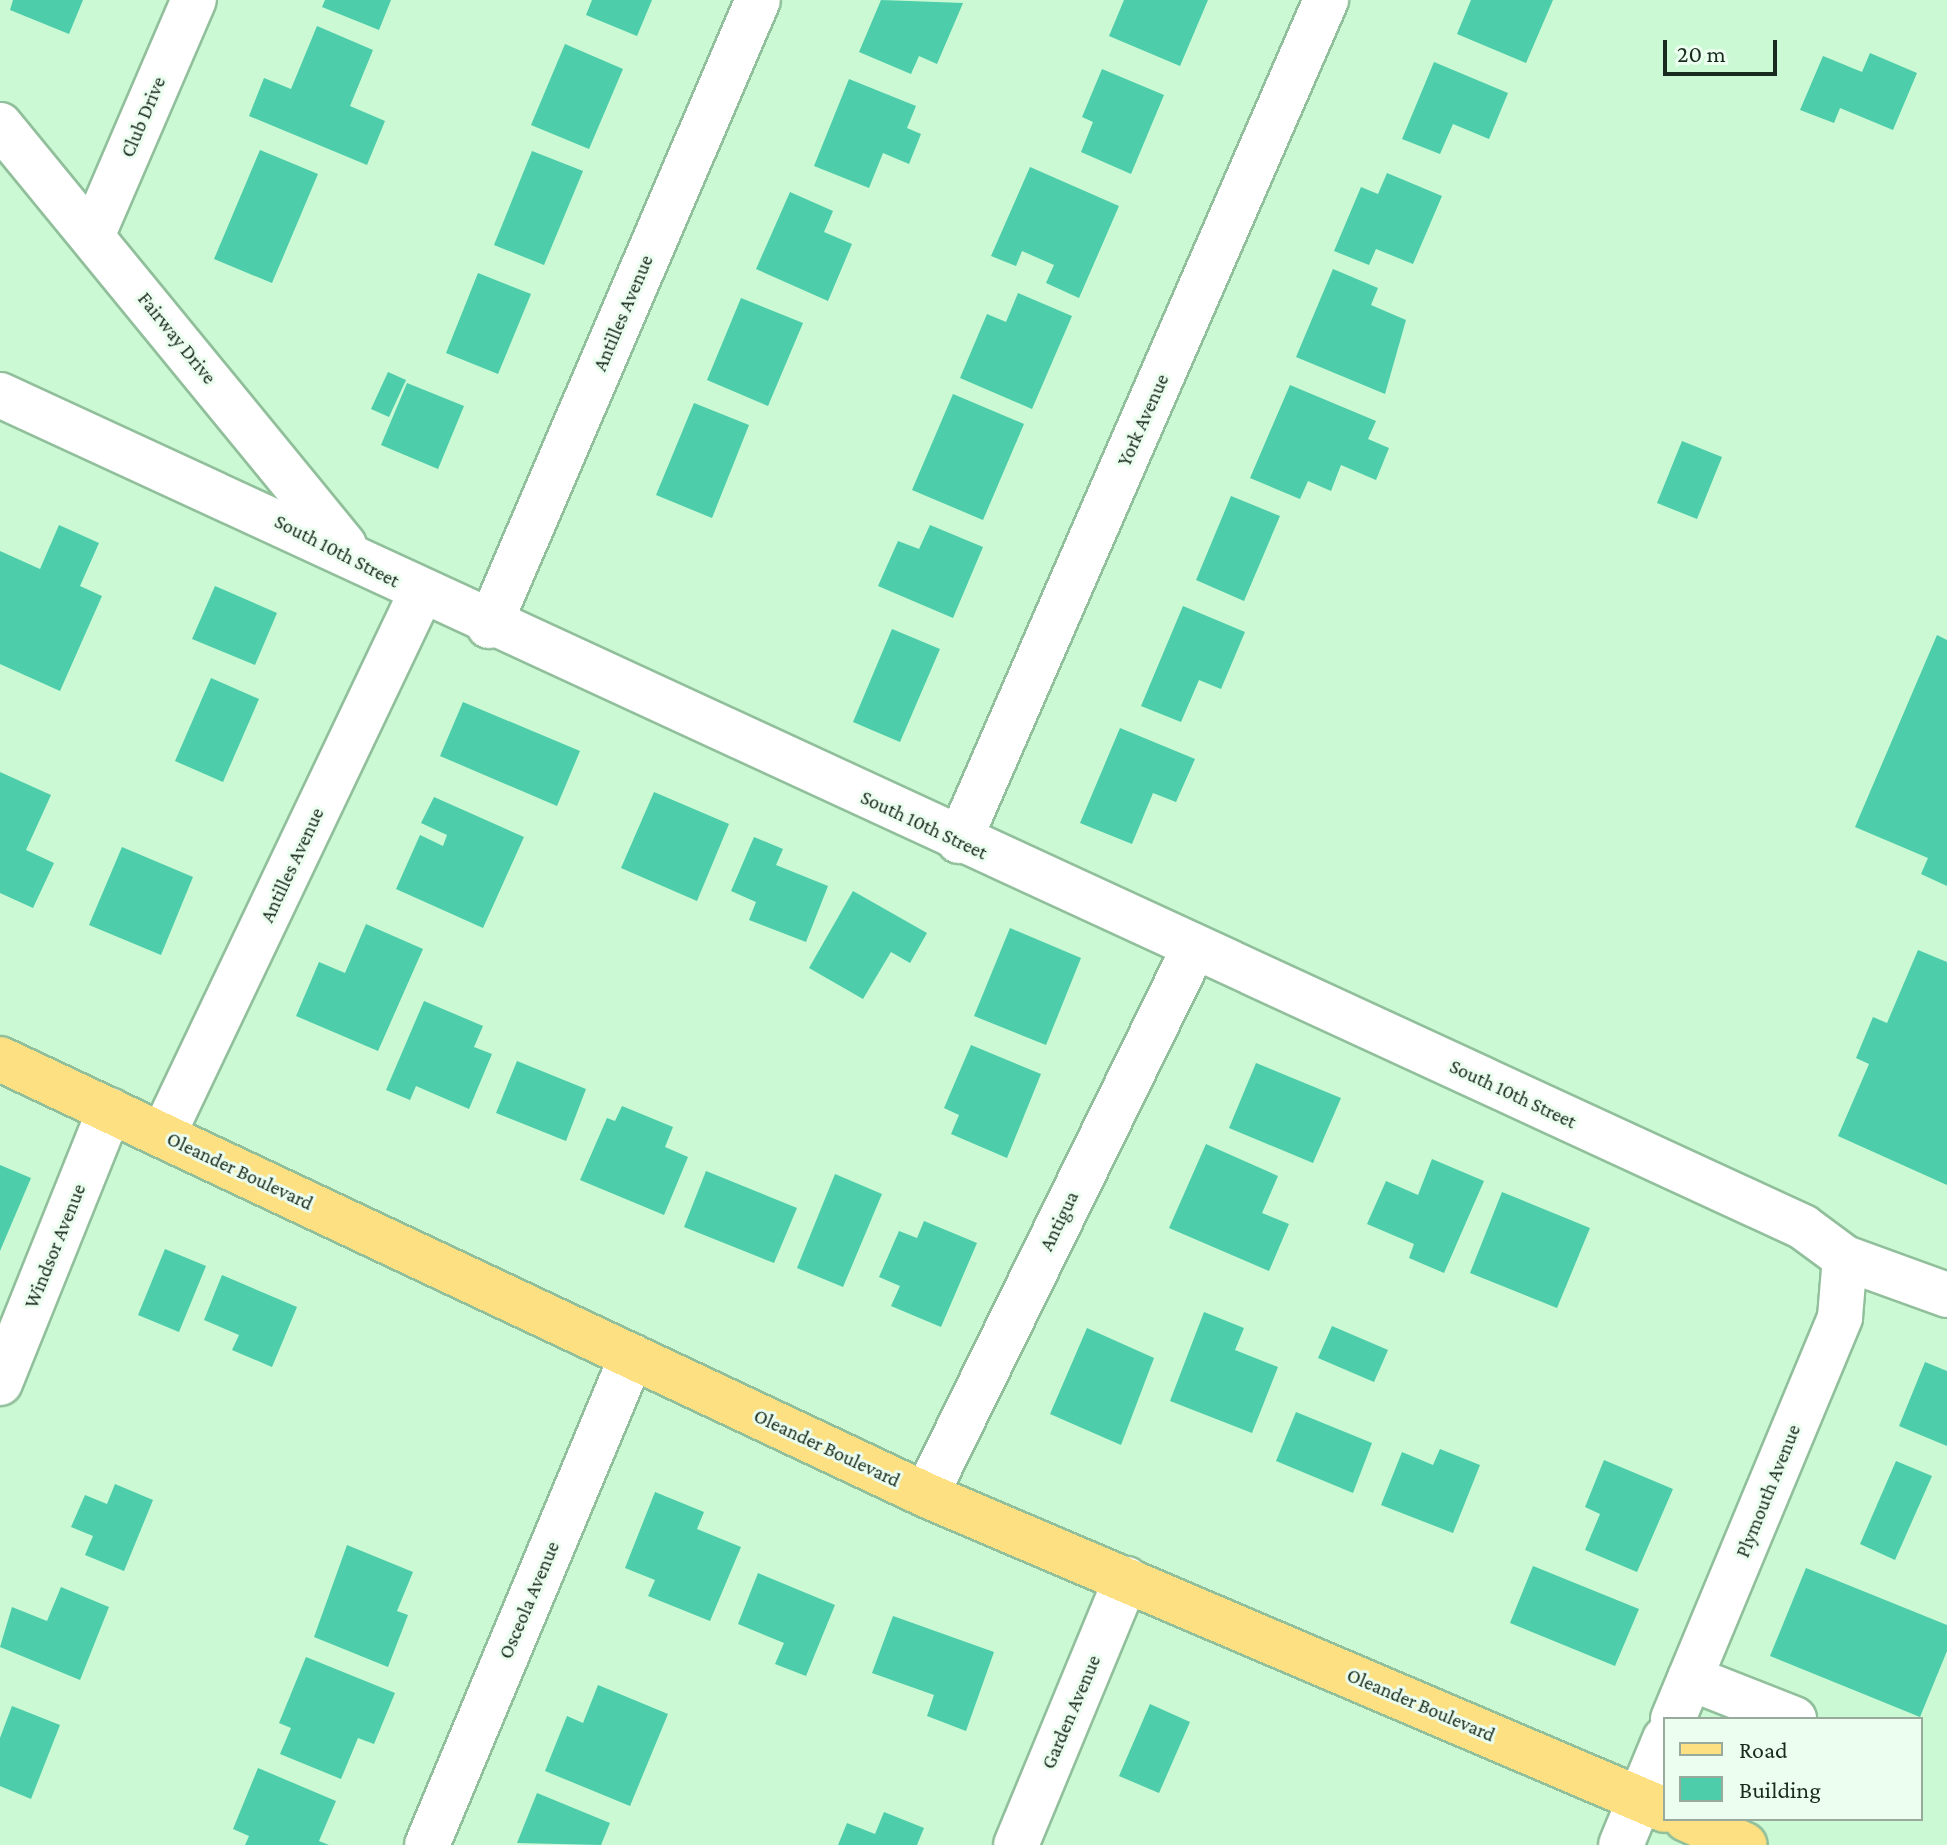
<!DOCTYPE html>
<html>
<head>
<meta charset="utf-8">
<style>
	body { margin:0 }
	#map { position:relative; width:1947px; height:1845px; overflow:hidden; background:#caf9d4; font-family:"Crimson Pro",serif }
	div>[style] { position:absolute }
	[style*='--x'] { left:calc(var(--x)*1px); top:calc(var(--y)*1px); width:calc(var(--w)*1px); rotate:calc(var(--a)*1deg) }
	.building>* { inset:0; background:#4dcdaa }
	.roads { filter:drop-shadow(2px 0 #91bf9b) drop-shadow(-2px 0 #91bf9b) drop-shadow(0 2px #91bf9b) drop-shadow(0 -2px #91bf9b) }
	.minor>* { height:44px; margin:-22px; padding:0 22px; transform-origin:22px; border-radius:22px; background:#fff }
	.major>* { height:44px; margin:-22px; padding:0 22px; transform-origin:22px; border-radius:22px; background:#fce082 }
	span { translate:-50% -50%; white-space:nowrap; text-align:center; line-height:1.15; -webkit-text-stroke:6px #ebfeef; paint-order:stroke }
	.street-label { font-size:20px; color:#192b1e }
	.legend { position:absolute; left:1663px; top:1717px; width:260px; height:104px; box-sizing:border-box; background:#ebfeef; border:2px solid #97aa9b; margin:0; padding:10px 14px; list-style:none; font-size:24px; color:#192b1e }
	.legend li { display:flex; align-items:center; gap:16px; height:40px }
	.legend b { width:40px; border:2px solid #97aa9b }
	.scale { position:absolute; left:1663px; top:40px; width:114px; height:36px; box-sizing:border-box; border:4px solid #192b1e; border-top:0; padding-left:10px; font-size:24px; line-height:28px; white-space:nowrap; color:#192b1e; -webkit-text-stroke:6px #ebfeef; paint-order:stroke }
</style>
</head>
<body>
<div id="map">
	<div class="building">
		<div style="clip-path:polygon(13px 0,83px 0,69px 34px,10px 10px)"></div>
		<div style="clip-path:polygon(325px 0,391px 0,379px 30px,322px 7px)"></div>
		<div style="clip-path:polygon(592px 0,652px 0,637px 36px,586px 15px)"></div>
		<div style="clip-path:polygon(881px 0,963px 3px,937px 64px,919px 56px,911px 74px,859px 52px)"></div>
		<div style="clip-path:polygon(1124px 0,1208px 0,1180px 66px,1109px 36px)"></div>
		<div style="clip-path:polygon(1471px 0,1553px 0,1526px 63px,1457px 34px)"></div>
		<div style="clip-path:polygon(317px 26px,373px 50px,350px 106px,385px 121px,367px 165px,249px 116px,264px 78px,291px 89px)"></div>
		<div style="clip-path:polygon(565px 44px,623px 69px,589px 149px,531px 125px)"></div>
		<div style="clip-path:polygon(1870px 53px,1917px 73px,1893px 130px,1840px 108px,1834px 123px,1800px 110px,1823px 56px,1862px 72px)"></div>
		<div style="clip-path:polygon(1434px 62px,1508px 93px,1489px 139px,1453px 124px,1440px 154px,1402px 139px)"></div>
		<div style="clip-path:polygon(1102px 69px,1164px 95px,1131px 174px,1081px 152px,1093px 122px,1082px 117px)"></div>
		<div style="clip-path:polygon(849px 79px,916px 106px,907px 128px,921px 134px,909px 164px,883px 153px,869px 188px,814px 166px)"></div>
		<div style="clip-path:polygon(260px 150px,318px 174px,272px 283px,214px 259px)"></div>
		<div style="clip-path:polygon(532px 151px,583px 171px,544px 265px,494px 245px)"></div>
		<div style="clip-path:polygon(1030px 167px,1119px 206px,1079px 298px,1046px 283px,1054px 265px,1022px 251px,1016px 266px,991px 256px)"></div>
		<div style="clip-path:polygon(1387px 173px,1442px 196px,1413px 264px,1376px 249px,1369px 265px,1334px 251px,1361px 187px,1378px 194px)"></div>
		<div style="clip-path:polygon(790px 192px,833px 211px,824px 232px,852px 244px,828px 301px,756px 269px)"></div>
		<div style="clip-path:polygon(1333px 269px,1378px 288px,1371px 305px,1406px 320px,1385px 394px,1296px 357px)"></div>
		<div style="clip-path:polygon(478px 273px,531px 294px,498px 374px,446px 353px)"></div>
		<div style="clip-path:polygon(1018px 293px,1072px 316px,1032px 409px,960px 378px,987px 314px,1006px 322px)"></div>
		<div style="clip-path:polygon(741px 298px,803px 323px,768px 406px,707px 380px)"></div>
		<div style="clip-path:polygon(388px 372px,406px 380px,389px 417px,371px 409px)"></div>
		<div style="clip-path:polygon(407px 383px,464px 406px,438px 469px,381px 445px)"></div>
		<div style="clip-path:polygon(1290px 385px,1376px 421px,1368px 439px,1389px 448px,1376px 480px,1341px 465px,1331px 491px,1308px 481px,1300px 499px,1250px 478px)"></div>
		<div style="clip-path:polygon(953px 394px,1024px 424px,983px 520px,912px 490px)"></div>
		<div style="clip-path:polygon(694px 403px,749px 425px,712px 518px,656px 495px)"></div>
		<div style="clip-path:polygon(1682px 441px,1722px 457px,1697px 519px,1657px 503px)"></div>
		<div style="clip-path:polygon(1231px 496px,1280px 516px,1244px 601px,1196px 580px)"></div>
		<div style="clip-path:polygon(59px 525px,99px 543px,80px 586px,102px 596px,60px 691px,0 664px,0 551px,40px 569px)"></div>
		<div style="clip-path:polygon(930px 525px,983px 547px,953px 618px,878px 586px,898px 541px,919px 549px)"></div>
		<div style="clip-path:polygon(215px 586px,277px 613px,255px 665px,192px 639px)"></div>
		<div style="clip-path:polygon(1183px 606px,1245px 632px,1221px 689px,1199px 680px,1181px 722px,1141px 706px)"></div>
		<div style="clip-path:polygon(892px 629px,940px 649px,900px 742px,853px 722px)"></div>
		<div style="clip-path:polygon(1937px 635px,1947px 640px,1947px 886px,1921px 874px,1928px 858px,1855px 827px)"></div>
		<div style="clip-path:polygon(211px 678px,259px 699px,223px 782px,175px 761px)"></div>
		<div style="clip-path:polygon(463px 702px,580px 751px,557px 806px,440px 756px)"></div>
		<div style="clip-path:polygon(1120px 728px,1195px 759px,1176px 802px,1153px 793px,1132px 844px,1080px 823px)"></div>
		<div style="clip-path:polygon(0 772px,51px 795px,26px 850px,54px 863px,33px 908px,0 893px)"></div>
		<div style="clip-path:polygon(654px 792px,729px 824px,697px 901px,621px 868px)"></div>
		<div style="clip-path:polygon(434px 797px,524px 837px,483px 928px,396px 889px,420px 835px,443px 846px,447px 835px,421px 823px)"></div>
		<div style="clip-path:polygon(754px 837px,783px 849px,776px 865px,828px 886px,806px 942px,749px 920px,756px 902px,731px 891px)"></div>
		<div style="clip-path:polygon(122px 847px,193px 877px,161px 955px,89px 925px)"></div>
		<div style="clip-path:polygon(853px 891px,927px 933px,910px 963px,891px 952px,863px 999px,809px 968px)"></div>
		<div style="clip-path:polygon(366px 924px,423px 949px,378px 1051px,296px 1016px,319px 962px,345px 973px)"></div>
		<div style="clip-path:polygon(1010px 928px,1081px 958px,1046px 1045px,974px 1016px)"></div>
		<div style="clip-path:polygon(1918px 950px,1947px 962px,1947px 1185px,1838px 1136px,1869px 1064px,1856px 1058px,1873px 1017px,1887px 1023px)"></div>
		<div style="clip-path:polygon(424px 1001px,483px 1026px,474px 1047px,492px 1054px,469px 1109px,416px 1086px,410px 1100px,386px 1090px)"></div>
		<div style="clip-path:polygon(971px 1045px,1041px 1074px,1007px 1158px,951px 1134px,959px 1115px,944px 1108px)"></div>
		<div style="clip-path:polygon(517px 1061px,586px 1089px,566px 1141px,496px 1113px)"></div>
		<div style="clip-path:polygon(1256px 1063px,1341px 1098px,1313px 1163px,1229px 1128px)"></div>
		<div style="clip-path:polygon(622px 1106px,673px 1127px,665px 1147px,688px 1157px,664px 1215px,580px 1180px,607px 1118px,615px 1121px)"></div>
		<div style="clip-path:polygon(1206px 1144px,1278px 1176px,1262px 1213px,1289px 1224px,1269px 1271px,1169px 1228px)"></div>
		<div style="clip-path:polygon(1432px 1159px,1484px 1181px,1444px 1273px,1409px 1258px,1414px 1244px,1367px 1224px,1386px 1181px,1418px 1195px)"></div>
		<div style="clip-path:polygon(0 1165px,31px 1178px,0 1251px)"></div>
		<div style="clip-path:polygon(706px 1171px,797px 1208px,774px 1263px,684px 1227px)"></div>
		<div style="clip-path:polygon(835px 1174px,882px 1194px,843px 1287px,797px 1268px)"></div>
		<div style="clip-path:polygon(1502px 1192px,1590px 1228px,1557px 1308px,1470px 1273px)"></div>
		<div style="clip-path:polygon(924px 1221px,977px 1243px,941px 1327px,891px 1306px,900px 1286px,879px 1277px,899px 1231px,917px 1238px)"></div>
		<div style="clip-path:polygon(165px 1249px,206px 1266px,179px 1332px,138px 1315px)"></div>
		<div style="clip-path:polygon(222px 1275px,297px 1307px,272px 1367px,232px 1350px,239px 1335px,204px 1320px)"></div>
		<div style="clip-path:polygon(1204px 1312px,1244px 1328px,1235px 1350px,1278px 1367px,1252px 1433px,1170px 1401px)"></div>
		<div style="clip-path:polygon(1332px 1326px,1388px 1350px,1374px 1382px,1318px 1358px)"></div>
		<div style="clip-path:polygon(1087px 1328px,1154px 1358px,1121px 1445px,1050px 1414px)"></div>
		<div style="clip-path:polygon(1925px 1362px,1947px 1371px,1947px 1446px,1899px 1426px)"></div>
		<div style="clip-path:polygon(1296px 1412px,1372px 1443px,1353px 1493px,1276px 1461px)"></div>
		<div style="clip-path:polygon(1440px 1449px,1480px 1465px,1453px 1533px,1381px 1505px,1402px 1452px,1433px 1465px)"></div>
		<div style="clip-path:polygon(1604px 1460px,1673px 1489px,1637px 1572px,1585px 1550px,1600px 1514px,1585px 1507px)"></div>
		<div style="clip-path:polygon(1896px 1461px,1932px 1476px,1895px 1560px,1860px 1544px)"></div>
		<div style="clip-path:polygon(115px 1484px,153px 1500px,124px 1571px,85px 1555px,93px 1536px,71px 1527px,85px 1495px,107px 1504px)"></div>
		<div style="clip-path:polygon(655px 1492px,704px 1512px,697px 1529px,741px 1547px,710px 1621px,648px 1596px,655px 1580px,625px 1568px)"></div>
		<div style="clip-path:polygon(347px 1545px,413px 1572px,397px 1611px,408px 1615px,388px 1667px,314px 1637px)"></div>
		<div style="clip-path:polygon(1533px 1566px,1639px 1609px,1615px 1666px,1510px 1623px)"></div>
		<div style="clip-path:polygon(1806px 1568px,1947px 1625px,1947px 1651px,1920px 1717px,1770px 1656px)"></div>
		<div style="clip-path:polygon(758px 1573px,835px 1605px,806px 1676px,775px 1664px,784px 1643px,738px 1624px)"></div>
		<div style="clip-path:polygon(61px 1587px,109px 1607px,80px 1680px,0 1647px,12px 1607px,47px 1621px)"></div>
		<div style="clip-path:polygon(893px 1616px,994px 1652px,966px 1731px,927px 1716px,934px 1695px,872px 1673px)"></div>
		<div style="clip-path:polygon(306px 1657px,395px 1693px,374px 1744px,358px 1738px,341px 1779px,280px 1754px,291px 1728px,279px 1723px)"></div>
		<div style="clip-path:polygon(598px 1685px,668px 1714px,630px 1806px,545px 1771px,567px 1716px,583px 1723px)"></div>
		<div style="clip-path:polygon(1150px 1704px,1190px 1722px,1159px 1793px,1119px 1776px)"></div>
		<div style="clip-path:polygon(12px 1706px,60px 1725px,31px 1799px,0 1786px,0 1738px)"></div>
		<div style="clip-path:polygon(258px 1768px,336px 1801px,319px 1841px,329px 1845px,245px 1845px,249px 1836px,233px 1829px)"></div>
		<div style="clip-path:polygon(537px 1793px,610px 1823px,601px 1845px,517px 1843px)"></div>
		<div style="clip-path:polygon(884px 1812px,924px 1828px,917px 1845px,838px 1845px,847px 1823px,875px 1834px)"></div>
	</div>
	<div class="roads">
		<div class="minor">
			<div style="--x:0;--y:125;--w:543;--a:50.68"></div>
			<div style="--x:93;--y:234;--w:255;--a:-66.7"></div>
			<div style="--x:0;--y:395;--w:1986;--a:24.77"></div>
			<div style="--x:1803;--y:1227;--w:52;--a:36.4"></div>
			<div style="--x:1845;--y:1258;--w:109;--a:19.9"></div>
			<div style="--x:489;--y:626;--w:681;--a:-66.75"></div>
			<div style="--x:959;--y:841;--w:918;--a:-66.42"></div>
			<div style="--x:163;--y:1135;--w:598;--a:-64.55"></div>
			<div style="--x:0;--y:1383;--w:294;--a:-68.1"></div>
			<div style="--x:926;--y:1495;--w:609;--a:-63.9"></div>
			<div style="--x:1690;--y:1678;--w:112;--a:21.5"></div>
			<div style="--x:1673;--y:1719;--w:435;--a:-67.4"></div>
			<div style="--x:1840;--y:1317;--w:59;--a:-85.2"></div>
			<div style="--x:427;--y:1845;--w:530;--a:-67.26"></div>
			<div style="--x:1016;--y:1845;--w:288;--a:-67.5"></div>
			<div style="--x:1621;--y:1845;--w:115;--a:-67.5"></div>
		</div>
		<div class="major">
			<div style="--x:0;--y:1059;--w:1024;--a:25.21"></div>
			<div style="--x:926;--y:1495;--w:803;--a:23.09"></div>
			<div style="--x:1686;--y:1819;--w:64;--a:23.8"></div>
		</div>
	</div>
	<div class="street-label">
		<span style="left:143px;top:117px;rotate:-67deg">Club Drive</span>
		<span style="left:623px;top:313px;rotate:-67deg">Antilles Avenue</span>
		<span style="left:177px;top:338px;rotate:51deg">Fairway Drive</span>
		<span style="left:1143px;top:420px;rotate:-66deg">York Avenue</span>
		<span style="left:337px;top:551px;rotate:27deg">South 10th Street</span>
		<span style="left:924px;top:825px;rotate:25deg">South 10th Street</span>
		<span style="left:292px;top:865px;rotate:-65deg">Antilles Avenue</span>
		<span style="left:1513px;top:1094px;rotate:25deg">South 10th Street</span>
		<span style="left:240px;top:1171px;rotate:25deg">Oleander Boulevard</span>
		<span style="left:1059px;top:1221px;rotate:-64deg">Antigua</span>
		<span style="left:55px;top:1246px;rotate:-68deg">Windsor Avenue</span>
		<span style="left:827px;top:1448px;rotate:25deg">Oleander Boulevard</span>
		<span style="left:1768px;top:1491px;rotate:-68deg">Plymouth Avenue</span>
		<span style="left:529px;top:1600px;rotate:-67deg">Osceola Avenue</span>
		<span style="left:1421px;top:1705px;rotate:23deg">Oleander Boulevard</span>
		<span style="left:1071px;top:1712px;rotate:-67deg">Garden Avenue</span>
	</div>
	<ul class="legend">
	<li><b style="height:10px;background:#fce082"></b>Road</li>
	<li><b style="height:22px;background:#4dcdaa"></b>Building</li>
	</ul>
	<div class="scale">20 m</div>
</div>
</body>
</html>
